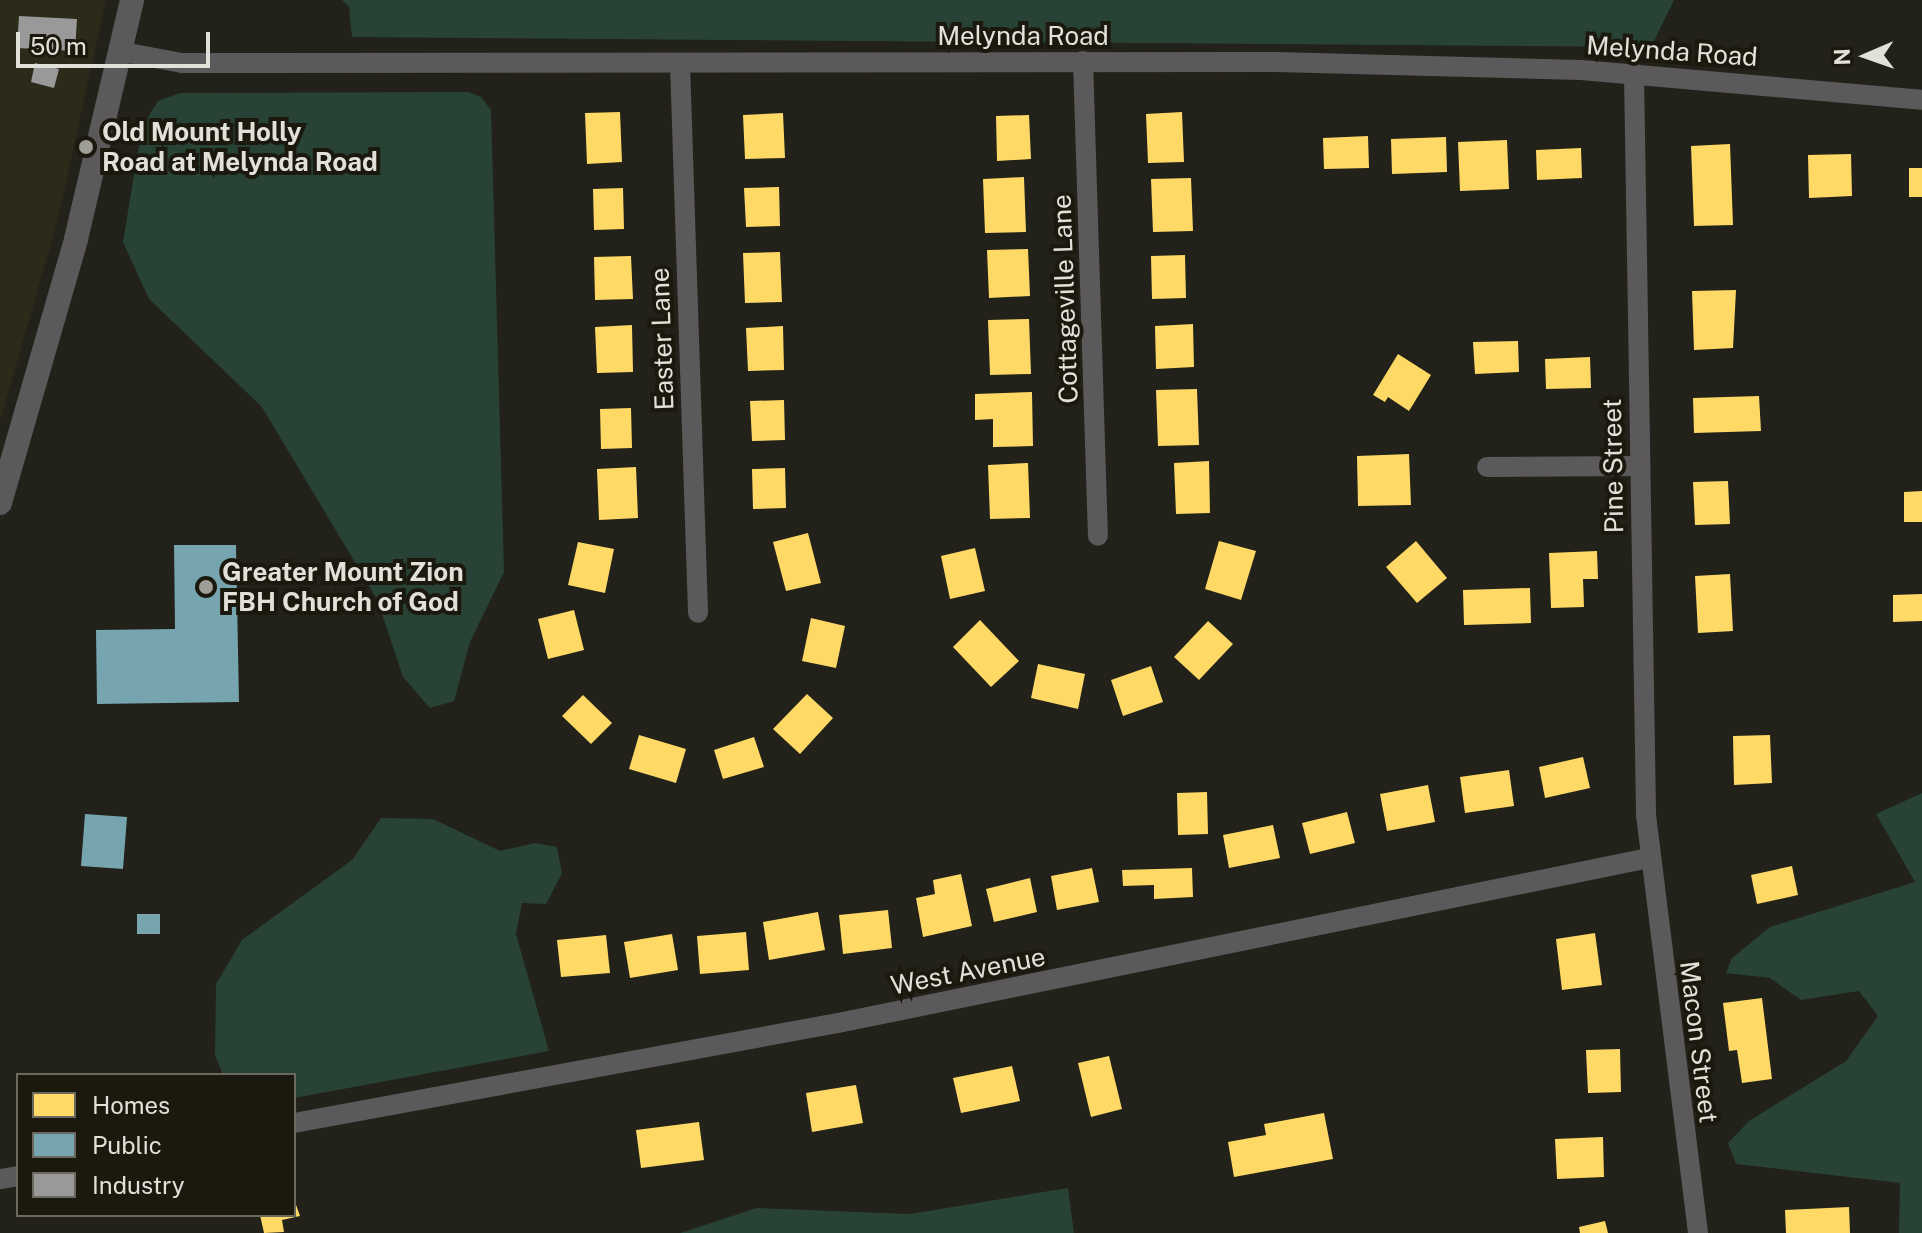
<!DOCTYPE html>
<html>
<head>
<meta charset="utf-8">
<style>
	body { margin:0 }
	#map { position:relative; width:1922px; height:1233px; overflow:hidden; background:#22211a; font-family:"Public Sans",sans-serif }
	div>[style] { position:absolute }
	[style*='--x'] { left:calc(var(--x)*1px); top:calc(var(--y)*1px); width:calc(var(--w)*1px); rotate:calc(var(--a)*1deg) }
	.built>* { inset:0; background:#2c2a19 }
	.green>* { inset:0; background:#284335 }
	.homes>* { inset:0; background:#ffd966 }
	.public>* { inset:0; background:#76a5af }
	.industry>* { inset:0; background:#999 }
	.minor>* { height:20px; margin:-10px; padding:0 10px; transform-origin:10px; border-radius:10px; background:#5c595a }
	.tertiary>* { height:24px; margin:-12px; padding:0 12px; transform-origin:12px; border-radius:12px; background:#5c595a }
	.dots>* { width:22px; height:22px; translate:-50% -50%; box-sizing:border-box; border:4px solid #1b190e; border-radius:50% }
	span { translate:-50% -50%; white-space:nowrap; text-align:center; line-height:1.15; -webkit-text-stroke:8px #1b190e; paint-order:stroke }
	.street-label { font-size:26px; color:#e2e1d9 }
	.poi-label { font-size:26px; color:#e2e1d9; font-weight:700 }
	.left { translate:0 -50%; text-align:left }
	.legend { position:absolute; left:16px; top:1073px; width:280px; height:144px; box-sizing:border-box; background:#1b190e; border:2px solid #6b695f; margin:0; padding:10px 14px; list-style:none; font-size:24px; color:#e2e1d9 }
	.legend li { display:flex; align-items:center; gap:16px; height:40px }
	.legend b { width:40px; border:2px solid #6b695f }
	.north { position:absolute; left:1826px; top:16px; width:80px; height:80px; -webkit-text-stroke:6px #1b190e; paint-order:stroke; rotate:268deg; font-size:22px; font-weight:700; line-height:32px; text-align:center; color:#e2e1d9 }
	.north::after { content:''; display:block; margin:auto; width:28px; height:36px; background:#e2e1d9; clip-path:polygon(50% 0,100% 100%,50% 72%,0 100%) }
	.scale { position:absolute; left:16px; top:32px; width:194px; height:36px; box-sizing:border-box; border:4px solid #e2e1d9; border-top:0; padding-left:10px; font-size:24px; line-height:28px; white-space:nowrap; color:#e2e1d9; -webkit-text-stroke:6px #1b190e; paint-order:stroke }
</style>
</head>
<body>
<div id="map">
	<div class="built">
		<div style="clip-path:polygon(0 0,106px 0,57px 223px,0 422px)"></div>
	</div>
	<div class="green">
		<div style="clip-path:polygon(342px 0,1674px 0,1651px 47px,352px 37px,349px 7px)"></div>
		<div style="clip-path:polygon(468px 92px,481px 97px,491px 110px,504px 572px,470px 642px,454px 701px,430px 708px,403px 677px,377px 599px,262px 407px,149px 299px,123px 242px,142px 127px,158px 101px,180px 93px)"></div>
		<div style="clip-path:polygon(1922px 793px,1922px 1233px,1899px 1233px,1900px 1183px,1736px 1164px,1728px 1143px,1749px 1121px,1846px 1061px,1878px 1016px,1859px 991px,1801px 1000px,1770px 978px,1726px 973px,1732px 958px,1770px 927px,1915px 882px,1876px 814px)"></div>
		<div style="clip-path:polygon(381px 818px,433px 819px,500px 851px,535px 843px,557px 847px,562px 873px,546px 904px,522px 903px,516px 934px,549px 1051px,294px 1098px,294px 1075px,223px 1075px,215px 1055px,216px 984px,242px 940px,352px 860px)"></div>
		<div style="clip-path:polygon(1068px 1188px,1074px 1233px,680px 1233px,757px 1208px,910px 1214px)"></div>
	</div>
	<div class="homes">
		<div style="clip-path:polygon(620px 112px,622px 162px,587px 164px,585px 113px)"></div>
		<div style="clip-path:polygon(1182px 112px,1184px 162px,1148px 163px,1146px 114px)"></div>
		<div style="clip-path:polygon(783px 113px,785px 158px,745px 159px,743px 115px)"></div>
		<div style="clip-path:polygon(1029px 115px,1031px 159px,997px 161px,996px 116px)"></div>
		<div style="clip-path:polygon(1368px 136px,1369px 168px,1324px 169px,1323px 138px)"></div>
		<div style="clip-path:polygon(1446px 137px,1447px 172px,1392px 174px,1391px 139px)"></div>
		<div style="clip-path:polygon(1507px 140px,1509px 189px,1460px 191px,1458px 142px)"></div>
		<div style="clip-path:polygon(1730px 144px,1733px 225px,1694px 226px,1691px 146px)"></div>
		<div style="clip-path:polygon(1581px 148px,1582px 178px,1537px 180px,1536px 150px)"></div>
		<div style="clip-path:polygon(1851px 154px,1852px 196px,1809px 198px,1808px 155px)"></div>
		<div style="clip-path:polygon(1909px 168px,1922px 168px,1922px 197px,1909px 197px)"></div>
		<div style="clip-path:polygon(1024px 177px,1026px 232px,985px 233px,983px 179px)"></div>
		<div style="clip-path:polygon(1191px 178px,1193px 231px,1153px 232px,1151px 179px)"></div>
		<div style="clip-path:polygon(779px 187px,780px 226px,746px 227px,744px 188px)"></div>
		<div style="clip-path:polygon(623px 188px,624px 229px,594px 230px,593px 189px)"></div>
		<div style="clip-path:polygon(1028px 249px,1030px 296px,989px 298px,987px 250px)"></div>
		<div style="clip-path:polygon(780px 252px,782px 302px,745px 303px,743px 253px)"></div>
		<div style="clip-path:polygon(1185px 255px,1186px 298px,1152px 299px,1151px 256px)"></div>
		<div style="clip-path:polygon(631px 256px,633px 299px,595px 300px,594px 257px)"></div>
		<div style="clip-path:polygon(1736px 290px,1733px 348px,1694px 350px,1692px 291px)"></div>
		<div style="clip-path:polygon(1029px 319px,1031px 374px,990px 375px,988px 320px)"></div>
		<div style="clip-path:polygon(1193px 324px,1194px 367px,1156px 369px,1155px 326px)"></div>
		<div style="clip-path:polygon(632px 325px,633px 372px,597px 373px,595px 327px)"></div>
		<div style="clip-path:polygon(783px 326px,784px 370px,748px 371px,746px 328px)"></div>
		<div style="clip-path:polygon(1518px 341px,1519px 372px,1475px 374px,1473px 342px)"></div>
		<div style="clip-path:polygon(1398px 354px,1431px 375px,1409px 411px,1388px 397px,1385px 402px,1373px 395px)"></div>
		<div style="clip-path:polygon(1590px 357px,1591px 388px,1546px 389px,1545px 359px)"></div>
		<div style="clip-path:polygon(1197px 389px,1199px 445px,1158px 446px,1156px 390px)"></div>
		<div style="clip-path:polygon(1032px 392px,1033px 446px,993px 447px,993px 419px,975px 420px,975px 394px)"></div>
		<div style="clip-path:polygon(1759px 396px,1761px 431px,1694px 433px,1693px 398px)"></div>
		<div style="clip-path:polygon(784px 400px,785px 440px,752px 441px,750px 401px)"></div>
		<div style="clip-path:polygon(631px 408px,632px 448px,601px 449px,600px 409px)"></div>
		<div style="clip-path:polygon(1409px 454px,1411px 505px,1358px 506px,1357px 456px)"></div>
		<div style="clip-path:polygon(1209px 461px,1210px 513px,1176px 514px,1174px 463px)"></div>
		<div style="clip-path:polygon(1028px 463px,1030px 518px,990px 519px,988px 465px)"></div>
		<div style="clip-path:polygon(636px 467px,638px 518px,599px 520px,597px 469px)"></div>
		<div style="clip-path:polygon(785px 468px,786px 508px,753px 509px,752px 469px)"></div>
		<div style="clip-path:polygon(1728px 481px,1730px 524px,1695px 525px,1693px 482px)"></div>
		<div style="clip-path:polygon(1922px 491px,1922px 522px,1904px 522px,1904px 492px)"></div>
		<div style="clip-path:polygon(808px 533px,821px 583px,786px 591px,773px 542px)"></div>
		<div style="clip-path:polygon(1219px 541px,1256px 551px,1241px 600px,1205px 589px)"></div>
		<div style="clip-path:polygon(1416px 541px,1447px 578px,1417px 603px,1386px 567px)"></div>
		<div style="clip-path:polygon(578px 542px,614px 549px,605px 593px,568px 585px)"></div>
		<div style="clip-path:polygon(975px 548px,985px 591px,950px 599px,941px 556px)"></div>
		<div style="clip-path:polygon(1597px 551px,1598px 579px,1583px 579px,1584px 607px,1551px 608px,1549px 553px)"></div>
		<div style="clip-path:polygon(1730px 574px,1733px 631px,1698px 633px,1695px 576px)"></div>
		<div style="clip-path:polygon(1530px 588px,1531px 623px,1464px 625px,1463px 590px)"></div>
		<div style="clip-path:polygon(1922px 594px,1922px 621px,1893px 622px,1893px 595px)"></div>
		<div style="clip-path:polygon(574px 610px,584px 650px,548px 659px,538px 619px)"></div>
		<div style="clip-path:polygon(811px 618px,845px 626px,836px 668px,802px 661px)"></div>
		<div style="clip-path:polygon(980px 620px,1019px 661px,991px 687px,953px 647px)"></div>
		<div style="clip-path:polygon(1208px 621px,1233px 644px,1199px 680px,1174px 657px)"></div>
		<div style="clip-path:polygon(1038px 664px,1085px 674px,1078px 709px,1031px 698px)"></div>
		<div style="clip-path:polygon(1151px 666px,1163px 702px,1123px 716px,1111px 680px)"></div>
		<div style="clip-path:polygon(807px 694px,833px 718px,800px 754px,773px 729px)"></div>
		<div style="clip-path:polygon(583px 695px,612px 723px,591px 744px,562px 716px)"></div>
		<div style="clip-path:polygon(639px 735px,686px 749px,676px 783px,629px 769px)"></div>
		<div style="clip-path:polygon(1770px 735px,1772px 783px,1734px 785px,1733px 736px)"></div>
		<div style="clip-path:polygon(754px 737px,764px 767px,723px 779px,714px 750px)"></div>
		<div style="clip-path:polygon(1583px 757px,1590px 788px,1545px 798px,1539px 767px)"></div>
		<div style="clip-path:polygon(1509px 770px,1514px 806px,1465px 813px,1460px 777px)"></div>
		<div style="clip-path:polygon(1428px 785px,1435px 822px,1387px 831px,1380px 794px)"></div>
		<div style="clip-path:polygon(1207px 792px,1208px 834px,1178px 835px,1177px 793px)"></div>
		<div style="clip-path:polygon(1347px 812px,1355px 843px,1310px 854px,1302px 823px)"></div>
		<div style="clip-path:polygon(1273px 825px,1280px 858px,1229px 868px,1223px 835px)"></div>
		<div style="clip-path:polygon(1792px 866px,1798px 895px,1757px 904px,1751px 875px)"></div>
		<div style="clip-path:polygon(1092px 868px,1099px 902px,1057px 910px,1051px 876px)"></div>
		<div style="clip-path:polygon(1192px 868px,1193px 897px,1154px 899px,1154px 885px,1123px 886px,1122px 870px)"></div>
		<div style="clip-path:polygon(961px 874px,972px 926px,923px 937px,916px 898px,935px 894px,933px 880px)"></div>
		<div style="clip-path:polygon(1030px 878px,1037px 912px,994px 922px,986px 889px)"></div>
		<div style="clip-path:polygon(888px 910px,892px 948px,843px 954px,839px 915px)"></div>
		<div style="clip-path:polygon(818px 912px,825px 950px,769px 960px,763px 922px)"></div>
		<div style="clip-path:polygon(746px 932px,749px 970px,700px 974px,697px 936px)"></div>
		<div style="clip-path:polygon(1595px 933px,1602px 985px,1562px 990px,1556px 939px)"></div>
		<div style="clip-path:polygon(672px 934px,678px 970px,630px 978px,624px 942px)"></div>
		<div style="clip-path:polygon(606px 935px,610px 973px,561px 977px,557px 940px)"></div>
		<div style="clip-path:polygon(1762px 998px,1772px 1079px,1742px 1083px,1737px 1050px,1729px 1051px,1723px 1003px)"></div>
		<div style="clip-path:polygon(1620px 1049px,1621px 1092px,1588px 1093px,1586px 1050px)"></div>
		<div style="clip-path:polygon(1109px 1056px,1122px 1109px,1091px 1117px,1078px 1063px)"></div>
		<div style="clip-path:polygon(1012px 1066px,1020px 1101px,961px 1113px,953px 1078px)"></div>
		<div style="clip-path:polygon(856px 1085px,863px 1123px,812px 1132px,806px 1093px)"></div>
		<div style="clip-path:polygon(1324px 1113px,1333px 1159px,1234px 1177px,1228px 1142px,1266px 1135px,1264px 1124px)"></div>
		<div style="clip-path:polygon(699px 1122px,704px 1160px,641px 1168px,636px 1130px)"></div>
		<div style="clip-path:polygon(1603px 1137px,1604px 1177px,1557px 1179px,1555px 1139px)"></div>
		<div style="clip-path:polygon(294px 1199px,300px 1216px,282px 1220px,284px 1232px,264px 1233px,260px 1215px,294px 1215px)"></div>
		<div style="clip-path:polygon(1849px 1207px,1850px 1233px,1786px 1233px,1785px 1210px)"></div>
		<div style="clip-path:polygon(1605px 1221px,1608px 1233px,1580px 1233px,1579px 1227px)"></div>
	</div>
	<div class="public">
		<div style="clip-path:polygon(174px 545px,236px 545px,239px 702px,97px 704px,96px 630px,175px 629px)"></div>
		<div style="clip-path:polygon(85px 814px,127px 817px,123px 869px,81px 866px)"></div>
		<div style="clip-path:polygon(137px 914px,160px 914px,160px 934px,137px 934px)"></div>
	</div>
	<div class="industry">
		<div style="clip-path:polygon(19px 16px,77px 19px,75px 51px,17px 48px)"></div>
		<div style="clip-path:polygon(35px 63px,59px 69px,54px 88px,31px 82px)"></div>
	</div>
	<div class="minor">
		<div style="--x:123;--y:52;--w:60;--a:10.6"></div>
		<div style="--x:182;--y:63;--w:1094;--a:-0.05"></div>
		<div style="--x:1276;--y:62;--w:305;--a:1.5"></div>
		<div style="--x:1581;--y:70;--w:342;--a:5"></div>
		<div style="--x:1083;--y:61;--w:475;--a:88.2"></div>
		<div style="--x:680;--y:64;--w:549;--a:88.12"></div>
		<div style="--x:1634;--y:73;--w:742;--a:89.07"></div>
		<div style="--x:1646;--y:815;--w:421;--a:82.9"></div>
		<div style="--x:1487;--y:467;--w:151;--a:-0.4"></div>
		<div style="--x:294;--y:1123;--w:553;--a:-10.42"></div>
		<div style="--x:838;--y:1023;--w:828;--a:-11.5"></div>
		<div style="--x:0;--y:1179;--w:18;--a:-9"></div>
	</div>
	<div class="tertiary">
		<div style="--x:0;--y:503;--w:275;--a:-73.9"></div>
		<div style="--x:76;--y:239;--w:245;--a:-76.8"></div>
	</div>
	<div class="dots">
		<div style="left:86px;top:147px;background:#9f9e96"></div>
		<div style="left:206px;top:587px;background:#9f9e96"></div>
	</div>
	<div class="street-label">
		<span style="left:1023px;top:36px">Melynda Road</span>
		<span style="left:1672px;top:51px;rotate:4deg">Melynda Road</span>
		<span style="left:1065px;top:299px;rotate:-92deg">Cottageville Lane</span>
		<span style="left:662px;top:339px;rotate:-92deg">Easter Lane</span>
		<span style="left:1613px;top:466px;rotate:-91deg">Pine Street</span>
		<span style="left:968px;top:971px;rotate:-11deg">West Avenue</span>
		<span style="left:1699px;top:1042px;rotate:83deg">Macon Street</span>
	</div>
	<div class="poi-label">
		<span class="left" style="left:102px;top:147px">Old Mount Holly<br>Road at Melynda Road</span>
		<span class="left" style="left:222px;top:587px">Greater Mount Zion<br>FBH Church of God</span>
	</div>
	<ul class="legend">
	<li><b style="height:22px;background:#ffd966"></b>Homes</li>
	<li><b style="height:22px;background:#76a5af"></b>Public</li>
	<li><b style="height:22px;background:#999"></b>Industry</li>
	</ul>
	<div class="north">N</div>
	<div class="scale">50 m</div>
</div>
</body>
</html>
